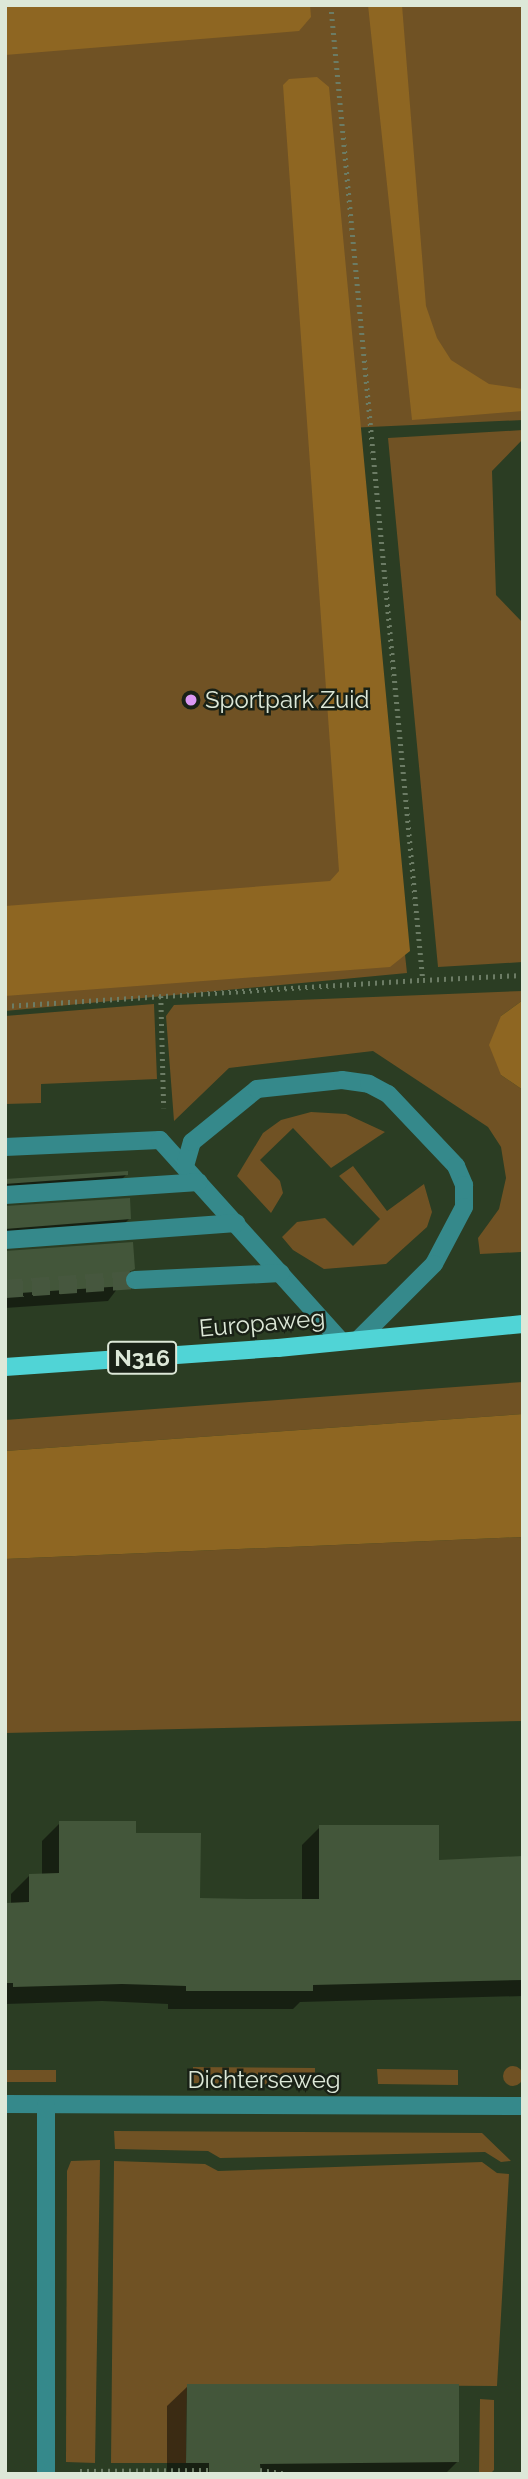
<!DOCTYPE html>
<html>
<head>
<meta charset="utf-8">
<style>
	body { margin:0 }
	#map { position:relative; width:528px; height:2479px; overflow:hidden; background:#2b3d23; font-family:Raleway,sans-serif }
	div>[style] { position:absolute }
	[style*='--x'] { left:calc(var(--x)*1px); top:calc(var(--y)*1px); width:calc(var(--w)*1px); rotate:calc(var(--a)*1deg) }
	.green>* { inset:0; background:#705224 }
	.round { border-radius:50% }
	.forest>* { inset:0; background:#8e6622 }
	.shadow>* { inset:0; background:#0007 }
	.building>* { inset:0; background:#43563a }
	.minor-tunnel>* { height:18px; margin-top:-9px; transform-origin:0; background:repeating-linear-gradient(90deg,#46573e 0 18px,transparent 0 27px) }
	.path>* { height:4.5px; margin-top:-2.25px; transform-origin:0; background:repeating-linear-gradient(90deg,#6c7c65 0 2px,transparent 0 7px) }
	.minor>* { height:18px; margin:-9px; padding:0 9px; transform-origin:9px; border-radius:9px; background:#35898b }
	.major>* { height:18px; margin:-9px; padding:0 9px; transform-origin:9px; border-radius:9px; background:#50d4d6 }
	.dots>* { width:19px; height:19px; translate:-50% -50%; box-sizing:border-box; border:4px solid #192116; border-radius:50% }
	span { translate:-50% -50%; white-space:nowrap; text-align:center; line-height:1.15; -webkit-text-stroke:5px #192116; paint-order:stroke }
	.shield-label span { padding:2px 5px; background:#192116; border:2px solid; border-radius:5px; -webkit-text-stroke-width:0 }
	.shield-label { font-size:23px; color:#dde8d8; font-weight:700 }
	.poi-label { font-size:24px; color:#dde8d8 }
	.left { translate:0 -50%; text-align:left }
	.street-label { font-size:24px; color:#dde8d8 }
	.frame { position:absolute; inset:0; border:7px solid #dde8d8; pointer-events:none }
</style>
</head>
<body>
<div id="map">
	<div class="green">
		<div style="clip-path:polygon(5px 5px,523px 5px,523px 420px,348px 428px,407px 973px,5px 1011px)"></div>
		<div style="clip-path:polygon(523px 430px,523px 439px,492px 471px,496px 595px,523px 623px,523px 962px,438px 967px,388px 438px)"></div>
		<div style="clip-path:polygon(523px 991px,523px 1000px,501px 1016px,501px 1075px,523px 1090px,521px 1252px,480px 1254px,478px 1238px,499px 1209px,506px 1178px,501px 1147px,488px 1127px,373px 1051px,229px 1068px,174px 1121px,166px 1016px,174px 1005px)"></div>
		<div style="clip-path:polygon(154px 1004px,157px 1079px,41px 1084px,41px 1103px,5px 1104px,5px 1016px)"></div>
		<div style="clip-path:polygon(311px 1112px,346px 1114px,385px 1132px,331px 1168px,293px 1128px,260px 1160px,280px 1181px,283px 1193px,271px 1213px,237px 1176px,263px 1133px,281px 1120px)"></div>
		<div style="clip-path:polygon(353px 1166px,387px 1211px,424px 1184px,432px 1212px,427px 1227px,386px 1264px,324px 1269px,293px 1250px,282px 1237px,297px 1222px,325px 1218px,353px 1246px,380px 1219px,339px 1176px)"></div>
		<div style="clip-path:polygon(523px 1382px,523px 1414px,5px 1451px,5px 1420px)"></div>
		<div style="clip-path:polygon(523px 1537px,523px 1721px,5px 1733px,5px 1559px)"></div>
		<div class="round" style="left:503px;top:2066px;width:20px;height:20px"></div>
		<div style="clip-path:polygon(193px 2067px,315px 2068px,315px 2085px,193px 2083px)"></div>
		<div style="clip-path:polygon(377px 2069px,458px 2070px,458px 2085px,378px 2084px)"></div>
		<div style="clip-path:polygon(5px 2070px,56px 2070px,56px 2082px,5px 2082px)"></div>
		<div style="clip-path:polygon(114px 2131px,482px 2133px,511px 2161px,501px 2162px,485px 2152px,220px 2158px,208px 2151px,115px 2149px)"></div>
		<div style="clip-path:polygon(100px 2160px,95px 2463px,66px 2462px,67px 2171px,71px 2161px)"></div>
		<div style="clip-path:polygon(114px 2161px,205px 2164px,218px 2171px,482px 2162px,497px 2173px,509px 2174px,497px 2386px,187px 2384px,186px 2463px,111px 2463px)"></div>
		<div style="clip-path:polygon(480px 2399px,494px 2400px,494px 2470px,490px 2474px,297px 2474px,479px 2473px)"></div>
	</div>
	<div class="forest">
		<div style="clip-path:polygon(5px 5px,310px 5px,311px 17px,299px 31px,5px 55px)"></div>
		<div style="clip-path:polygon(368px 5px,402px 5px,426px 306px,437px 338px,451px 360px,489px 384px,523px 389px,523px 411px,412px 420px)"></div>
		<div style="clip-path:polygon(317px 77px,329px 87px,410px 951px,390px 967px,5px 996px,5px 906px,330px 881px,339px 871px,283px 85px,289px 79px)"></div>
		<div style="clip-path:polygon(523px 1000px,523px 1090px,501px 1075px,489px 1045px,501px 1016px)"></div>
		<div style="clip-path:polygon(523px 1414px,523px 1537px,5px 1559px,5px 1451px)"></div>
	</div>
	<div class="shadow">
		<div style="clip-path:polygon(126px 1175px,111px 1190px,5px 1199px,5px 1181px)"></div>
		<div style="clip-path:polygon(5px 1208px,129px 1219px,114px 1234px,5px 1242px)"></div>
		<div style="clip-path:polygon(5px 1253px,133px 1268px,108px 1301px,5px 1308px)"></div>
		<div style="clip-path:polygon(60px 1823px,134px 1835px,199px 1900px,302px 1901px,302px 1845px,320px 1827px,438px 1861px,523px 1858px,523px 1996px,300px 2002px,293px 2009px,168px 2009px,168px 2004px,102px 2001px,5px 2004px,5px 1904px,11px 1904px,11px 1894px,29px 1876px,42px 1876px,42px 1841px)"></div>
		<div style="clip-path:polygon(188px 2386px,457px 2462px,445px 2474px,167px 2474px,167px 2406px)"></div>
	</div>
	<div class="building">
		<div style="clip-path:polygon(128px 1171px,128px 1175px,5px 1184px,5px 1179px)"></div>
		<div style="clip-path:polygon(130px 1198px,131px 1219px,5px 1229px,5px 1206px)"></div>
		<div style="clip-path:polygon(133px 1242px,135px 1269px,125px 1274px,125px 1286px,5px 1294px,5px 1251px)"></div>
		<div style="clip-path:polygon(59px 1821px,136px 1821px,136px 1833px,201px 1833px,200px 1898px,249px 1899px,319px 1899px,319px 1825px,439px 1825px,439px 1860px,523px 1856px,523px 1980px,313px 1985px,313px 1991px,186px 1991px,186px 1986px,122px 1984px,13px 1987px,13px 1983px,5px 1983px,5px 1903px,29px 1902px,29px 1874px,59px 1873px)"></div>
		<div style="clip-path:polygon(187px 2384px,459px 2384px,459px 2462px,260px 2464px,261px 2474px,209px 2474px,209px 2463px,186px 2463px)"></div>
	</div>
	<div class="minor-tunnel">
		<div style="--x:5;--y:1289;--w:130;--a:-4"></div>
	</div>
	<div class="path">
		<div style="--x:331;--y:5;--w:979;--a:84.61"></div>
		<div style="--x:423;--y:980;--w:100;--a:-2.9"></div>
		<div style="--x:161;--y:996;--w:112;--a:88.5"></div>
		<div style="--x:5;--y:1006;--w:419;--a:-3.6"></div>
		<div style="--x:260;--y:2470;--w:30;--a:8"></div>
		<div style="--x:80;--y:2471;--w:129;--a:-0.4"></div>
	</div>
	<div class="minor">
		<div style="--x:5;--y:1147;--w:155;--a:-2.6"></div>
		<div style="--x:160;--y:1140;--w:270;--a:48"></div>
		<div style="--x:185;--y:1166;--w:25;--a:-74"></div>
		<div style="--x:192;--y:1142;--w:84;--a:-39.2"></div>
		<div style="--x:257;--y:1089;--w:85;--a:-6"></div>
		<div style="--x:342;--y:1080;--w:27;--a:8"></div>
		<div style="--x:369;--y:1084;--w:21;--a:28"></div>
		<div style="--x:388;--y:1094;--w:99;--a:46.6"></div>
		<div style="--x:456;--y:1166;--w:21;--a:67"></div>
		<div style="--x:464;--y:1185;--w:22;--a:90"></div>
		<div style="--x:464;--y:1207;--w:64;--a:117.8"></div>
		<div style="--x:434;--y:1264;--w:106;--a:135"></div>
		<div style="--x:5;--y:1195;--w:194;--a:-3.8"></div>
		<div style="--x:5;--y:1240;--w:232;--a:-4.2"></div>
		<div style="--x:135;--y:1280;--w:146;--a:-2.7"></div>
		<div style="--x:5;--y:2104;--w:518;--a:0.22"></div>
		<div style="--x:46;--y:2474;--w:369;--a:-90"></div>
	</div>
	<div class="major">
		<div style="--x:5;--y:1367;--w:274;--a:-4"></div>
		<div style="--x:278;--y:1348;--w:246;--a:-5.6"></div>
	</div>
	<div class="dots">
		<div style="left:191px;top:700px;background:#dc99f4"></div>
	</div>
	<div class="shield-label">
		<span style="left:142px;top:1358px">N316</span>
	</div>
	<div class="poi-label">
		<span class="left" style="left:205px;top:700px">Sportpark Zuid</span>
	</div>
	<div class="street-label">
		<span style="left:262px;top:1323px;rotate:-5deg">Europaweg</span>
		<span style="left:264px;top:2080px">Dichterseweg</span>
	</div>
	<div class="frame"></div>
</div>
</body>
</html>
